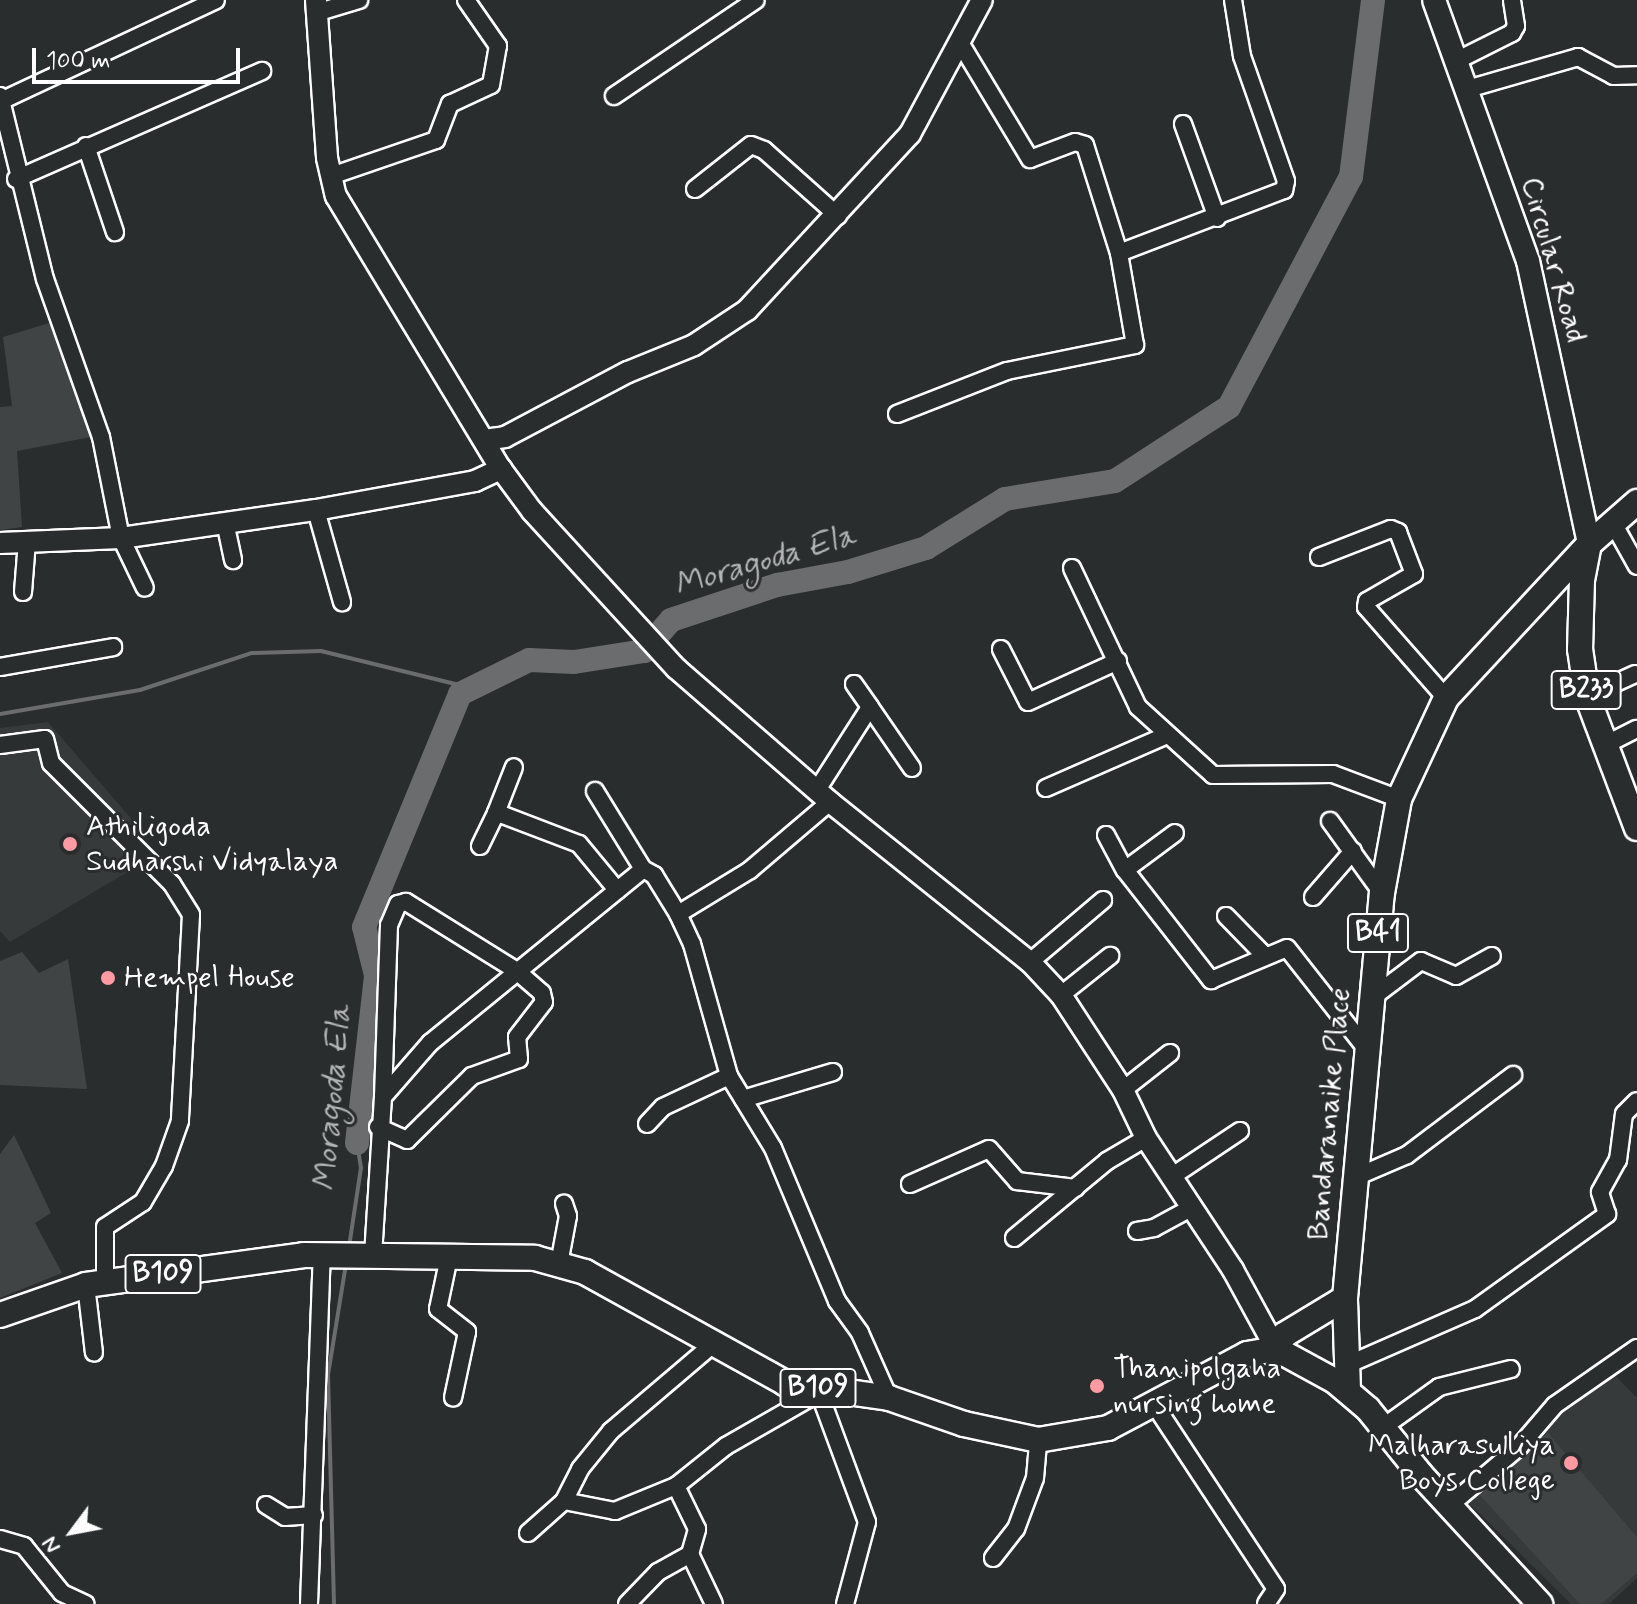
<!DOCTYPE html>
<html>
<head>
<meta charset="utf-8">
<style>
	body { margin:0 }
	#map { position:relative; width:1637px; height:1604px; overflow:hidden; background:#2a2d2e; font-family:Mynerve,sans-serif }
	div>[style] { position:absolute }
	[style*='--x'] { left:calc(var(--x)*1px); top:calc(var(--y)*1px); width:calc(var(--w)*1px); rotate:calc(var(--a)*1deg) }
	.built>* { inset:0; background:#373a3b }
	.green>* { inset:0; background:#414445 }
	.stream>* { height:4px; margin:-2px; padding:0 2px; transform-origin:2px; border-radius:2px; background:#6a6c6d }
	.river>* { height:24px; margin:-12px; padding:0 12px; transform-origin:12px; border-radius:12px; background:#6a6c6d }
	.roads { filter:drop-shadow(2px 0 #fff) drop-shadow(-2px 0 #fff) drop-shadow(0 2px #fff) drop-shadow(0 -2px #fff) }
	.minor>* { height:16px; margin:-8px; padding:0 8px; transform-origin:8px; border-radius:8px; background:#2a2d2e }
	.tertiary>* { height:20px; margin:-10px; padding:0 10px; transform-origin:10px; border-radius:10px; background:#2a2d2e }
	.secondary>* { height:22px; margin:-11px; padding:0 11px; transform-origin:11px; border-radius:11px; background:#2a2d2e }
	.primary>* { height:24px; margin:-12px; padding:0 12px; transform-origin:12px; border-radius:12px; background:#2a2d2e }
	.dots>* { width:22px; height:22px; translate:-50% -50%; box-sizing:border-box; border:4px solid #2a2d2e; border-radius:50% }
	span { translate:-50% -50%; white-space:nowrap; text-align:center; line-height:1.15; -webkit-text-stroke:6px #2a2d2e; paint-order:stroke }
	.shield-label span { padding:2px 6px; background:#2a2d2e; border:2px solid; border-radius:6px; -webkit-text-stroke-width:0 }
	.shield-label { font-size:28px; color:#fff; font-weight:700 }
	.street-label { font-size:30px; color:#fff }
	.poi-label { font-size:30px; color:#fff }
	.left { translate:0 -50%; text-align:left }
	.right { translate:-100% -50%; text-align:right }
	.water-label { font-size:32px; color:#b4b6b6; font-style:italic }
	.north { position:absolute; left:32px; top:1492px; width:80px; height:80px; -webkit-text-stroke:6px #2a2d2e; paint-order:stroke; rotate:238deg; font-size:22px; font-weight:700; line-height:32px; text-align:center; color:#fff }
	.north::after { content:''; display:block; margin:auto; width:28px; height:36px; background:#fff; clip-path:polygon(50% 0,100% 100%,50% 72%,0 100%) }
	.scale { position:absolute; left:32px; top:48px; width:208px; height:36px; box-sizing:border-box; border:4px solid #fff; border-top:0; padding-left:10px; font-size:24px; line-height:28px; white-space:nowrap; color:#fff; -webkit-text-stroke:6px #2a2d2e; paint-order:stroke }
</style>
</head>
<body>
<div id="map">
	<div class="built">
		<div style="clip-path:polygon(48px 722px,141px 830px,139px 859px,129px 871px,10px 942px,0 931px,0 728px)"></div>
		<div style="clip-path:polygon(1606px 1366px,1637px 1398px,1637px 1578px,1609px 1604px,1571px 1604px,1464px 1498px,1547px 1429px)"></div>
	</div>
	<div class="green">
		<div style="clip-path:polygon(56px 321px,91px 437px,17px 451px,22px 527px,0 530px,0 407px,12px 406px,3px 337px)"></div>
		<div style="clip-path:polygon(22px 952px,39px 973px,68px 959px,87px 1089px,0 1085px,0 961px)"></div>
		<div style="clip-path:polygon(14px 1135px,51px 1213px,35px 1223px,62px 1273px,0 1298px,0 1154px)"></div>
		<div style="clip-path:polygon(1548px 1433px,1637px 1537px,1637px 1573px,1601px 1604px,1580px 1604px,1476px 1491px)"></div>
	</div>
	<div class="stream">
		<div style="--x:0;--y:714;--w:142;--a:-9.7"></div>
		<div style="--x:140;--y:690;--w:118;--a:-18.3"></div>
		<div style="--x:252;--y:653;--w:69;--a:-1.7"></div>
		<div style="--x:321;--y:651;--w:155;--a:13.8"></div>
		<div style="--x:349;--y:1247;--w:80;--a:-81.4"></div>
		<div style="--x:361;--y:1168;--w:25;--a:-99"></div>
		<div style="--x:334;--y:1604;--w:229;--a:-91.5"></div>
		<div style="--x:328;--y:1375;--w:112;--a:-80.8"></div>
	</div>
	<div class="river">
		<div style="--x:357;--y:1143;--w:169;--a:-83.5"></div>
		<div style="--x:376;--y:975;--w:49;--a:-104"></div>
		<div style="--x:364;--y:927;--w:252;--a:-67.6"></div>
		<div style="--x:460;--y:694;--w:77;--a:-26.2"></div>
		<div style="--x:529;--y:660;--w:45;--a:2.5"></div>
		<div style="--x:574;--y:662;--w:71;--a:-8.9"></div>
		<div style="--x:644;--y:651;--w:41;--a:-48.9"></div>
		<div style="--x:671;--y:620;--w:112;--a:-18.3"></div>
		<div style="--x:777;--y:585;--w:72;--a:-10.4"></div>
		<div style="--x:848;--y:572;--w:82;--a:-17.1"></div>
		<div style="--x:926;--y:548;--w:93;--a:-31.8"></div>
		<div style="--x:1005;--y:499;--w:111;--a:-9.3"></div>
		<div style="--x:1115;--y:481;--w:136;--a:-33"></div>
		<div style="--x:1229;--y:407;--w:260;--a:-62.1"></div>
		<div style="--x:1351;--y:177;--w:178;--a:-82.9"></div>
	</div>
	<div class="roads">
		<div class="minor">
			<div style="--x:319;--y:12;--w:42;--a:-16.7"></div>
			<div style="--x:1454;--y:62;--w:65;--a:-26.6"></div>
			<div style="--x:1512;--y:33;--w:8;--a:-60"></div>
			<div style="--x:1516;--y:26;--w:26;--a:-99"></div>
			<div style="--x:1464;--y:90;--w:119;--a:-16.1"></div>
			<div style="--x:1578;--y:57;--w:40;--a:28"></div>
			<div style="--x:1613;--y:76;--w:24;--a:-2"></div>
			<div style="--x:0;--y:96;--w:188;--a:76.2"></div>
			<div style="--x:45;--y:279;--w:168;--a:70.5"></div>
			<div style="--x:101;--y:437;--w:103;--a:78.8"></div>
			<div style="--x:121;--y:538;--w:55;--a:64.4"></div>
			<div style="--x:614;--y:96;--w:171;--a:-34.1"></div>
			<div style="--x:3;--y:100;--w:235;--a:-25.1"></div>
			<div style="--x:1183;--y:124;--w:100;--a:70.1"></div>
			<div style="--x:86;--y:146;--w:91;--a:71.4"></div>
			<div style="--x:331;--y:176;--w:111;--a:-18.9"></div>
			<div style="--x:436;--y:140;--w:39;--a:-69"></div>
			<div style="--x:450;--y:104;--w:45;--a:-24.9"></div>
			<div style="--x:491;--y:85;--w:40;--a:-80"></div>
			<div style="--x:498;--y:46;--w:56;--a:-124.8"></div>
			<div style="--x:16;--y:179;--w:269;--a:-23.7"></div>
			<div style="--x:695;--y:189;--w:71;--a:-38.2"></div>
			<div style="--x:751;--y:145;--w:14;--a:21"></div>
			<div style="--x:764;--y:150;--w:99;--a:41.7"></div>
			<div style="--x:1119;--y:253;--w:177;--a:-20.9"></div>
			<div style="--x:1284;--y:190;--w:9;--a:-77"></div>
			<div style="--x:1286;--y:181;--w:133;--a:-109.4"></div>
			<div style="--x:1242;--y:56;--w:57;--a:-99.1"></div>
			<div style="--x:897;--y:414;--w:118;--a:-21.4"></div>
			<div style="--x:1007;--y:371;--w:131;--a:-11.5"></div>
			<div style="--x:1135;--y:345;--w:93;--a:-99.9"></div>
			<div style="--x:1119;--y:253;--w:113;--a:-107.5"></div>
			<div style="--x:1085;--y:145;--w:10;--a:-163"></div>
			<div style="--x:1075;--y:142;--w:48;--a:159.3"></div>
			<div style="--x:1030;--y:159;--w:134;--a:-121"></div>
			<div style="--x:316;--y:510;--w:96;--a:74.2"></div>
			<div style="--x:225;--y:522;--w:39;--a:78"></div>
			<div style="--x:1613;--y:523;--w:49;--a:60.8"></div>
			<div style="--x:1319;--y:557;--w:77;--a:-21.3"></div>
			<div style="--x:1391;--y:529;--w:8;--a:23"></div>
			<div style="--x:1398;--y:532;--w:45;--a:69.1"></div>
			<div style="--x:1414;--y:574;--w:54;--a:150.1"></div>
			<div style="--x:1367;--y:601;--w:6;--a:99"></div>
			<div style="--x:1366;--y:607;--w:121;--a:48.7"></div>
			<div style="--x:1072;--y:568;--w:154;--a:64.6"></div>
			<div style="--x:1138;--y:707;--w:101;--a:42.2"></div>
			<div style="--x:1213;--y:775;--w:120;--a:-0.5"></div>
			<div style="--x:1333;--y:774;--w:71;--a:20.7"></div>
			<div style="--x:23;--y:592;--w:51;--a:-85.5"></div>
			<div style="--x:1001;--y:649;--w:59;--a:63"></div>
			<div style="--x:1028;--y:702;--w:99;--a:-24.5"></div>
			<div style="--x:0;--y:667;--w:115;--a:-10"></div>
			<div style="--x:854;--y:684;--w:28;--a:55"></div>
			<div style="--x:1587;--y:696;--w:53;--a:-24.6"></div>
			<div style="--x:0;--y:745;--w:45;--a:-7.6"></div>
			<div style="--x:45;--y:739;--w:25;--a:76"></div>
			<div style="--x:51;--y:763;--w:171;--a:45"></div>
			<div style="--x:172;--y:884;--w:36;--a:58"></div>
			<div style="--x:191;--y:915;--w:206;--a:93.1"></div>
			<div style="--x:180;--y:1121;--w:48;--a:109.6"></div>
			<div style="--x:164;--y:1166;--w:42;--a:120.3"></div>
			<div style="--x:143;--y:1202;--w:45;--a:146.7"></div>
			<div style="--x:105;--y:1227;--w:55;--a:90"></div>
			<div style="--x:1603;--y:746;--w:38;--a:-27"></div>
			<div style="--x:1046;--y:788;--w:130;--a:-23.6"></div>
			<div style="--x:817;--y:790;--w:98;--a:-57.4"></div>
			<div style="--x:870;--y:707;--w:74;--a:55.5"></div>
			<div style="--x:595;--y:791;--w:92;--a:58.4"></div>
			<div style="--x:496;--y:813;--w:49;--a:-68.6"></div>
			<div style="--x:1330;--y:821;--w:89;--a:54.2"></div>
			<div style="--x:1106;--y:835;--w:40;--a:62"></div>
			<div style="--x:1125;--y:870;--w:140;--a:52"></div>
			<div style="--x:1211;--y:980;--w:82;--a:-22.8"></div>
			<div style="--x:1287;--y:948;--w:131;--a:51.8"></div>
			<div style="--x:480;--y:846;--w:37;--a:-64"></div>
			<div style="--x:496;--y:813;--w:7;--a:16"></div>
			<div style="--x:503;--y:815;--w:81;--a:20.9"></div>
			<div style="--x:579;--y:844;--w:60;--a:50.4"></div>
			<div style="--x:1125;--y:870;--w:62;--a:-36.5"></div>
			<div style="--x:1313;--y:897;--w:61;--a:-49"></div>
			<div style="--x:678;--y:914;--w:33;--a:65"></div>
			<div style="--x:692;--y:944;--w:137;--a:74.3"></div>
			<div style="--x:729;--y:1076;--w:84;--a:58.6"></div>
			<div style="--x:773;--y:1148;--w:166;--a:67.3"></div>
			<div style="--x:837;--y:1301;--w:39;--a:54"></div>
			<div style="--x:860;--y:1333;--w:71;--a:66"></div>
			<div style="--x:1226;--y:916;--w:54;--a:45.7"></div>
			<div style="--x:1030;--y:962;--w:96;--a:-40.3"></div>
			<div style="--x:1061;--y:995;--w:63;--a:-38.5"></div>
			<div style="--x:1373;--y:997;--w:60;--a:-36.9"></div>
			<div style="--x:1421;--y:961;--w:38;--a:23"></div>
			<div style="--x:1456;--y:976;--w:41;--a:-29.1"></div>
			<div style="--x:1123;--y:1090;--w:60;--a:-38.2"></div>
			<div style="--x:743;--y:1099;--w:94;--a:-16.7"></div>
			<div style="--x:647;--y:1124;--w:23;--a:-47"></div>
			<div style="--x:663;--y:1107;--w:73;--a:-25.2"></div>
			<div style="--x:378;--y:1127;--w:32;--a:24"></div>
			<div style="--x:407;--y:1140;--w:91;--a:-44.6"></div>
			<div style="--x:472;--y:1076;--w:50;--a:-19.9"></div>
			<div style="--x:519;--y:1059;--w:22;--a:-95"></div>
			<div style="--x:517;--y:1037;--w:44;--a:-52.4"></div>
			<div style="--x:544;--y:1002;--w:9;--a:-103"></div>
			<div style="--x:542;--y:993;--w:33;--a:-139"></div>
			<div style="--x:517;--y:971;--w:131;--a:-148.1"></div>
			<div style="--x:406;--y:902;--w:8;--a:166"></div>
			<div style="--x:398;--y:904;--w:23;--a:113"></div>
			<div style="--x:389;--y:925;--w:172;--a:92"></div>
			<div style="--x:1171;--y:1177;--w:83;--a:-33.7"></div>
			<div style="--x:1356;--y:1177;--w:56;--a:-23.3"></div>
			<div style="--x:1407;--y:1155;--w:133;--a:-37"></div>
			<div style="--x:910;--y:1184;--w:86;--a:-23.9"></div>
			<div style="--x:989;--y:1149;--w:43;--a:48.8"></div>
			<div style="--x:1017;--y:1181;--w:59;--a:6.8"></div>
			<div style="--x:1137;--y:1231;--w:17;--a:-10"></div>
			<div style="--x:1154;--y:1228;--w:42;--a:-28.4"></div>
			<div style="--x:1014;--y:1238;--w:121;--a:-39.6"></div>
			<div style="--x:1107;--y:1161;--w:45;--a:-30.5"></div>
			<div style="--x:373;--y:1256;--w:159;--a:-86.4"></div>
			<div style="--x:383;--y:1097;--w:72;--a:-49"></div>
			<div style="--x:430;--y:1043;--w:275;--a:-39.2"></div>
			<div style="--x:643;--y:869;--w:13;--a:29"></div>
			<div style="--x:654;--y:875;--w:46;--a:58.4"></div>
			<div style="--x:678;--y:914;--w:84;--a:-31.4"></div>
			<div style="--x:750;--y:870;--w:105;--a:-40.4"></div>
			<div style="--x:449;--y:1257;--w:53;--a:101.9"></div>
			<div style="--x:438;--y:1309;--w:37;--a:38"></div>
			<div style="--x:467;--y:1332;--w:67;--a:102"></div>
			<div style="--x:559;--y:1264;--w:49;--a:-79.4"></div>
			<div style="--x:568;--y:1216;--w:13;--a:-108"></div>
			<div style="--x:86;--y:1285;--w:68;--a:83.3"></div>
			<div style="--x:1347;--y:1365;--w:140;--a:-23.6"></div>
			<div style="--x:1475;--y:1309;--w:163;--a:-35.7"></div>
			<div style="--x:1607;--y:1214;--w:23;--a:-108"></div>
			<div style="--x:1600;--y:1192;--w:37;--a:-61"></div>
			<div style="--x:1618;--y:1160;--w:46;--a:-82.6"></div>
			<div style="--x:1624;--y:1114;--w:18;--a:-45"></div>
			<div style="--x:817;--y:1387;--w:144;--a:69.7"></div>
			<div style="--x:867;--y:1522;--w:85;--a:105"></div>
			<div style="--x:1156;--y:1407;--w:218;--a:56.6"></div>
			<div style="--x:1276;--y:1589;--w:18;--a:124"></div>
			<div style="--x:1382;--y:1428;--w:70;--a:-35.7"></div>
			<div style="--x:1439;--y:1387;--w:74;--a:-14"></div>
			<div style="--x:564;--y:1501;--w:36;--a:-63"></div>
			<div style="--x:580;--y:1469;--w:49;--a:-50.8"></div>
			<div style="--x:611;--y:1431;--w:133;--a:-40.4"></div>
			<div style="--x:266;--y:1505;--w:22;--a:32"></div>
			<div style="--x:285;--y:1517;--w:29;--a:-4"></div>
			<div style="--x:1449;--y:1506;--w:92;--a:-40.1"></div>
			<div style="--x:1519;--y:1447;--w:55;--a:-49.4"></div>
			<div style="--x:1555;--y:1405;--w:100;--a:-34.8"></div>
			<div style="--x:528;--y:1533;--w:48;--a:-41.6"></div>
			<div style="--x:564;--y:1501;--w:52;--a:11.1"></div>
			<div style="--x:615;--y:1511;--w:66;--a:-22.3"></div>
			<div style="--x:676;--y:1486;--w:64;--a:-38.7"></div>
			<div style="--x:726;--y:1446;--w:95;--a:-29.8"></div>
			<div style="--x:808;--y:1399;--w:15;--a:-53"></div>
			<div style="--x:0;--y:1539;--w:25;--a:16"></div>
			<div style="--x:24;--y:1546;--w:60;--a:51"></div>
			<div style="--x:62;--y:1593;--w:26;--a:25"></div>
			<div style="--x:690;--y:1554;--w:55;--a:64.4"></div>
			<div style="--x:993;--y:1558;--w:37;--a:-52"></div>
			<div style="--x:1016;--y:1529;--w:54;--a:-69.6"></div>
			<div style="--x:1035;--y:1478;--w:38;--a:-85"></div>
			<div style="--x:309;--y:1604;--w:350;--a:-87.9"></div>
			<div style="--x:627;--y:1604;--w:45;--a:-45.9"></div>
			<div style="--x:658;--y:1572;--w:37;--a:-29"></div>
			<div style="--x:690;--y:1554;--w:26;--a:-74"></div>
			<div style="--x:697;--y:1529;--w:48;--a:-116"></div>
		</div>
		<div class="tertiary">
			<div style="--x:316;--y:0;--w:158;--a:86"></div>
			<div style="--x:327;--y:158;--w:39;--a:77"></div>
			<div style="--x:336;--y:196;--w:319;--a:58.9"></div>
			<div style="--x:501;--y:469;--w:52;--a:53.6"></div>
			<div style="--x:532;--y:511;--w:214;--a:47.5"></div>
			<div style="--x:677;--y:669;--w:203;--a:41"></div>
			<div style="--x:830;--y:802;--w:256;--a:38.7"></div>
			<div style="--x:1030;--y:962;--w:45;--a:46.8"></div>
			<div style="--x:1061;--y:995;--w:113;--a:56.9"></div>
			<div style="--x:1123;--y:1090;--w:53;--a:64.4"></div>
			<div style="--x:1146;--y:1138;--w:158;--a:56.6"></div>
			<div style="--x:1233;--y:1270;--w:90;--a:61.4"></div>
			<div style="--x:484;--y:440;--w:21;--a:-8"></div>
			<div style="--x:505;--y:437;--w:139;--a:-27.9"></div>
			<div style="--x:628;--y:372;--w:71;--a:-22.2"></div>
			<div style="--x:694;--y:345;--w:64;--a:-33.4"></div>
			<div style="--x:747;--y:310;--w:240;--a:-47.2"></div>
			<div style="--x:910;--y:134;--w:152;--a:-61.8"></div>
			<div style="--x:0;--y:543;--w:121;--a:-2.4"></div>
			<div style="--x:121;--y:538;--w:197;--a:-8.2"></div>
			<div style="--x:316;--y:510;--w:162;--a:-10.3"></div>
			<div style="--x:475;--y:481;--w:29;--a:-25"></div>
		</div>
		<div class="secondary">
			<div style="--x:1434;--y:0;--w:277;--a:70.2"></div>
			<div style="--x:1528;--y:261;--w:289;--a:77.8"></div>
		</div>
		<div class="primary">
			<div style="--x:1589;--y:544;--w:36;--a:101"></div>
			<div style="--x:1582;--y:579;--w:70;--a:91.6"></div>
			<div style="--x:1580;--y:649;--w:48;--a:81.5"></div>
			<div style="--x:1587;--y:696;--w:141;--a:69.3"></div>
			<div style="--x:0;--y:1315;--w:91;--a:-19.2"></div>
			<div style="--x:86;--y:1285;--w:220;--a:-7.8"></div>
			<div style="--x:304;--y:1255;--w:231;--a:0.7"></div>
			<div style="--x:535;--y:1258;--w:52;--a:15.6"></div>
			<div style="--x:585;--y:1272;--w:229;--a:29"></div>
			<div style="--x:785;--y:1383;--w:105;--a:8.2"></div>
			<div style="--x:889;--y:1398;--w:79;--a:19.1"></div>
			<div style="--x:964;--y:1424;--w:76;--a:12.2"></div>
			<div style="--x:1038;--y:1440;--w:71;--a:-9.7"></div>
			<div style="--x:1108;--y:1428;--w:157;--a:-28"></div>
			<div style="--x:1247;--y:1354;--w:29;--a:-10"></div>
			<div style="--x:1276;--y:1349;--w:67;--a:28.5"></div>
			<div style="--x:1335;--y:1381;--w:43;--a:40.3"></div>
			<div style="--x:1368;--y:1409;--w:85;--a:51.2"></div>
			<div style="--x:1421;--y:1475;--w:176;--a:47.3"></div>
			<div style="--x:1276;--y:1349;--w:16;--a:-60"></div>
			<div style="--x:1284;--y:1335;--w:71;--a:-31.2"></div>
			<div style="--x:1348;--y:1390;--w:92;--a:-91.9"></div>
			<div style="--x:1345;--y:1298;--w:407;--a:-84.8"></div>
			<div style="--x:1382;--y:893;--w:96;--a:-79.7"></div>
			<div style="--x:1399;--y:799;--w:111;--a:-65"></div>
			<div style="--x:1446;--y:698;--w:210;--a:-47.1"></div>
			<div style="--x:1589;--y:544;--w:64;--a:-41.2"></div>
		</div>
	</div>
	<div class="dots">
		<div style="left:70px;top:844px;background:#ff9aa2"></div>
		<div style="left:108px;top:978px;background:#ff9aa2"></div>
		<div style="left:1097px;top:1386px;background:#ff9aa2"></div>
		<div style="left:1571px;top:1463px;background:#ff9aa2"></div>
	</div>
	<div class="shield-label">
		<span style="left:1586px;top:690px">B233</span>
		<span style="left:1378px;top:933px">B41</span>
		<span style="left:163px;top:1274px">B109</span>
		<span style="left:818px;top:1388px">B109</span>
	</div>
	<div class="street-label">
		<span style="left:1553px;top:260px;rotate:74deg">Circular Road</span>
		<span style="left:1330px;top:1114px;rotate:-85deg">Bandaranaike Place</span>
	</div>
	<div class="poi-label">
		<span class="left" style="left:86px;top:844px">Athiligoda<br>Sudharshi Vidyalaya</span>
		<span class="left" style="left:124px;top:978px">Hempel House</span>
		<span class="left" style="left:1113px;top:1386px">Thanipolgaha<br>nursing home</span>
		<span class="right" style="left:1555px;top:1463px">Malharasulliya<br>Boys College</span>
	</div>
	<div class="water-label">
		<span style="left:765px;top:561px;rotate:-16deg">Moragoda Ela</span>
		<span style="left:333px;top:1098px;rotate:-85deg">Moragoda Ela</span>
	</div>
	<div class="north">N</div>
	<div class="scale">100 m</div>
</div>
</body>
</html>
